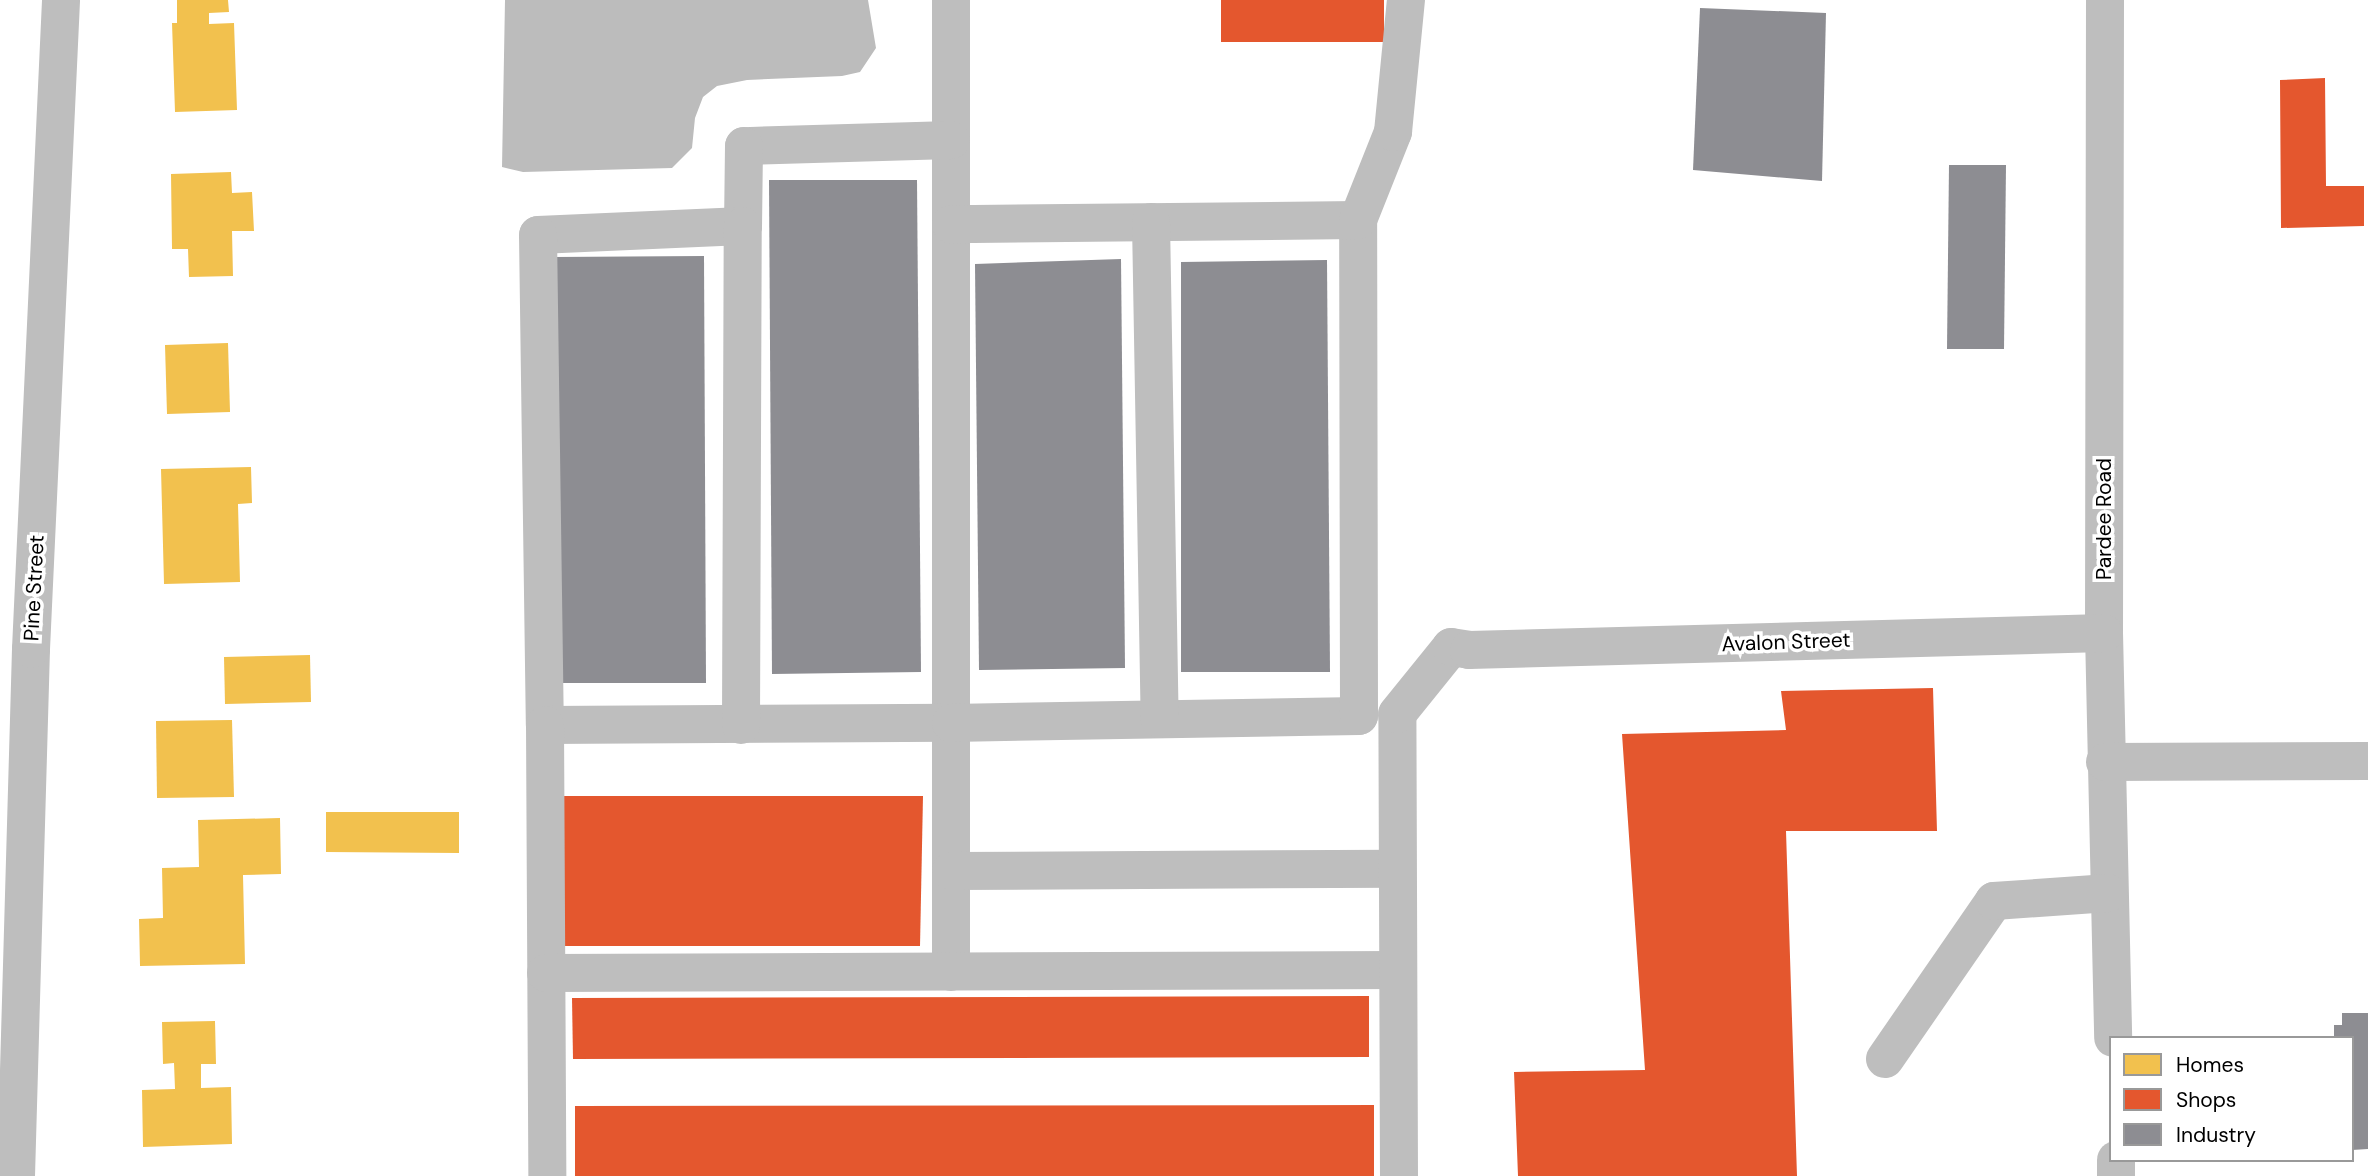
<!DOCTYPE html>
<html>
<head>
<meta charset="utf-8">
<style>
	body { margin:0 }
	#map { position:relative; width:2368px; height:1176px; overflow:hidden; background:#fff; font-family:"DM Sans",sans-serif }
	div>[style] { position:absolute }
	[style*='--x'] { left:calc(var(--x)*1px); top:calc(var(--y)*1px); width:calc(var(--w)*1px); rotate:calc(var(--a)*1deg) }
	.water>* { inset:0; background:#bcbcbc }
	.homes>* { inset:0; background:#f2c14e }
	.shops>* { inset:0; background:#e4572e }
	.industry>* { inset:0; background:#8d8d92 }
	.minor>* { height:38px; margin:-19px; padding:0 19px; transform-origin:19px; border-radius:19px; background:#bebebe }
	span { translate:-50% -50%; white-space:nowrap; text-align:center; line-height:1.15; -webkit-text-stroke:7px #fff; paint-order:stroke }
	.street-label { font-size:21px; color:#000 }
	.legend { position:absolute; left:2109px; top:1036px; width:245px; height:126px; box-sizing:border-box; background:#fff; border:2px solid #999; margin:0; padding:9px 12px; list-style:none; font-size:21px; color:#000 }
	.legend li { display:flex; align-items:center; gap:14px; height:35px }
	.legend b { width:35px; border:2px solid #999 }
</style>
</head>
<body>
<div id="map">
	<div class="water">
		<div style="clip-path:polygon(505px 0,868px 0,876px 48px,860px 72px,842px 76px,747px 80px,717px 86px,703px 97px,695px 118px,692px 148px,672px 168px,523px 172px,502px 167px)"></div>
	</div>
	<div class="homes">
		<div style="clip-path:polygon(177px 0,228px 0,229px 12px,209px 13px,209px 24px,234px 23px,237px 110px,175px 112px,172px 23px,177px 23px)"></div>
		<div style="clip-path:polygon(231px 172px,232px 193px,252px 192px,254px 231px,232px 231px,233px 276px,189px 277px,188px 249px,172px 249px,171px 174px)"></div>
		<div style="clip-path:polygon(228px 343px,230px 412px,167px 414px,165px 345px)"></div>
		<div style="clip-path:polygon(251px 467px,252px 503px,238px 504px,240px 582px,164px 584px,161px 469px)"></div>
		<div style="clip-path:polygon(310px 655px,311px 702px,225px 704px,224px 657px)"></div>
		<div style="clip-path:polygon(232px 720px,234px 797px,157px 798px,156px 721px)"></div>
		<div style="clip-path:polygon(326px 812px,459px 812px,459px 853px,326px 852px)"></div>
		<div style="clip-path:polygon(280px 818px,281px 874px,243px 875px,245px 964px,140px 966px,139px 919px,163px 918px,162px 868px,199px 867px,198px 820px)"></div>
		<div style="clip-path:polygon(215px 1021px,216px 1064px,201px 1064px,201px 1088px,231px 1087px,232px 1144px,143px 1147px,142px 1090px,175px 1089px,174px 1063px,163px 1064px,162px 1022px)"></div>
	</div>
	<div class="shops">
		<div style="clip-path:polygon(1221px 0,1384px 0,1384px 42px,1221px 42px)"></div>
		<div style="clip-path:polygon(2325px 78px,2326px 186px,2364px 186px,2364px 226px,2281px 228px,2280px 80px)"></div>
		<div style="clip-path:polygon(1933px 688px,1937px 831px,1786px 831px,1797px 1176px,1518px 1176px,1514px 1072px,1645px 1070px,1622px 734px,1786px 730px,1781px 691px)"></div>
		<div style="clip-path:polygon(563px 796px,923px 796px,920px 946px,563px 946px)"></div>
		<div style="clip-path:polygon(1369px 996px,1369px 1057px,573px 1059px,572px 998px)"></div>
		<div style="clip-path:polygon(1374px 1105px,1374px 1176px,575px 1176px,575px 1106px)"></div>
	</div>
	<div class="industry">
		<div style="clip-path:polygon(1700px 8px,1826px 13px,1822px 181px,1693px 170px)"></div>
		<div style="clip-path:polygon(1949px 165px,2006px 165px,2004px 349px,1947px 349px)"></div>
		<div style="clip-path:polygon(769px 180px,917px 180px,921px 672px,772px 674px)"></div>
		<div style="clip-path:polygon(704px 256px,706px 683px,556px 683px,554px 257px)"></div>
		<div style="clip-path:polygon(1121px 259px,1125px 668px,979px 670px,975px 264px)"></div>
		<div style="clip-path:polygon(1327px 260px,1330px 672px,1181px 672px,1181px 262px)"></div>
		<div style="clip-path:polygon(2342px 1013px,2368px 1013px,2368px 1149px,2352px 1150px,2352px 1038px,2334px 1038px,2334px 1025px,2342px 1025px)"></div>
	</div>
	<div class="minor">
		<div style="--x:951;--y:0;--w:972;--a:90"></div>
		<div style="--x:2105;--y:0;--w:633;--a:90.09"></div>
		<div style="--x:2104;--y:633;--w:405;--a:88.7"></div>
		<div style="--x:951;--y:140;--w:207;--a:178.3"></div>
		<div style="--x:744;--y:146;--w:80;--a:90.7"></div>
		<div style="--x:743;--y:226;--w:205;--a:177.5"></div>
		<div style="--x:538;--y:235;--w:490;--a:89.2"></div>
		<div style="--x:545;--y:725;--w:406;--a:-0.3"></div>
		<div style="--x:951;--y:723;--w:408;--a:-1"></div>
		<div style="--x:1359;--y:716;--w:496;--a:-90.1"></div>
		<div style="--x:1358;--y:220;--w:407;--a:179.4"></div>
		<div style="--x:1358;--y:220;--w:95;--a:-68.3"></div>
		<div style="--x:1393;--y:132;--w:133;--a:-84.4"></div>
		<div style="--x:1151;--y:222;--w:497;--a:89"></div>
		<div style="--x:545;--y:725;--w:451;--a:89.7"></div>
		<div style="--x:741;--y:725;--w:499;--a:-89.8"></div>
		<div style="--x:2105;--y:762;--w:263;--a:-0.2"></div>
		<div style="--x:951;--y:871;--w:446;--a:-0.3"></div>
		<div style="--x:546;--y:973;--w:852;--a:-0.2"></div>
		<div style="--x:1885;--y:1059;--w:192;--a:-55.4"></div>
		<div style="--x:1994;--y:901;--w:115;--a:-4"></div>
		<div style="--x:2116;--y:1160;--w:16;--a:90"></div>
		<div style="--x:16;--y:1176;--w:527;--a:-88.37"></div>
		<div style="--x:31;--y:649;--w:650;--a:-87.35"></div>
		<div style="--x:1399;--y:1176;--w:462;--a:-90.2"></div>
		<div style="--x:1397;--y:714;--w:86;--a:-51.1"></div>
		<div style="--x:1451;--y:647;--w:18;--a:9"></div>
		<div style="--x:1469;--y:650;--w:635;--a:-1.53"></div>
	</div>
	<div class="street-label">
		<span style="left:2104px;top:519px;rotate:-90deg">Pardee Road</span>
		<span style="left:34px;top:588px;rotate:-87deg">Pine Street</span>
		<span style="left:1786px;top:642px;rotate:-2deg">Avalon Street</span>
	</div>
	<ul class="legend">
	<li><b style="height:19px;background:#f2c14e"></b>Homes</li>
	<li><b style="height:19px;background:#e4572e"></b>Shops</li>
	<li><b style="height:19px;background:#8d8d92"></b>Industry</li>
	</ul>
</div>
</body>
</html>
